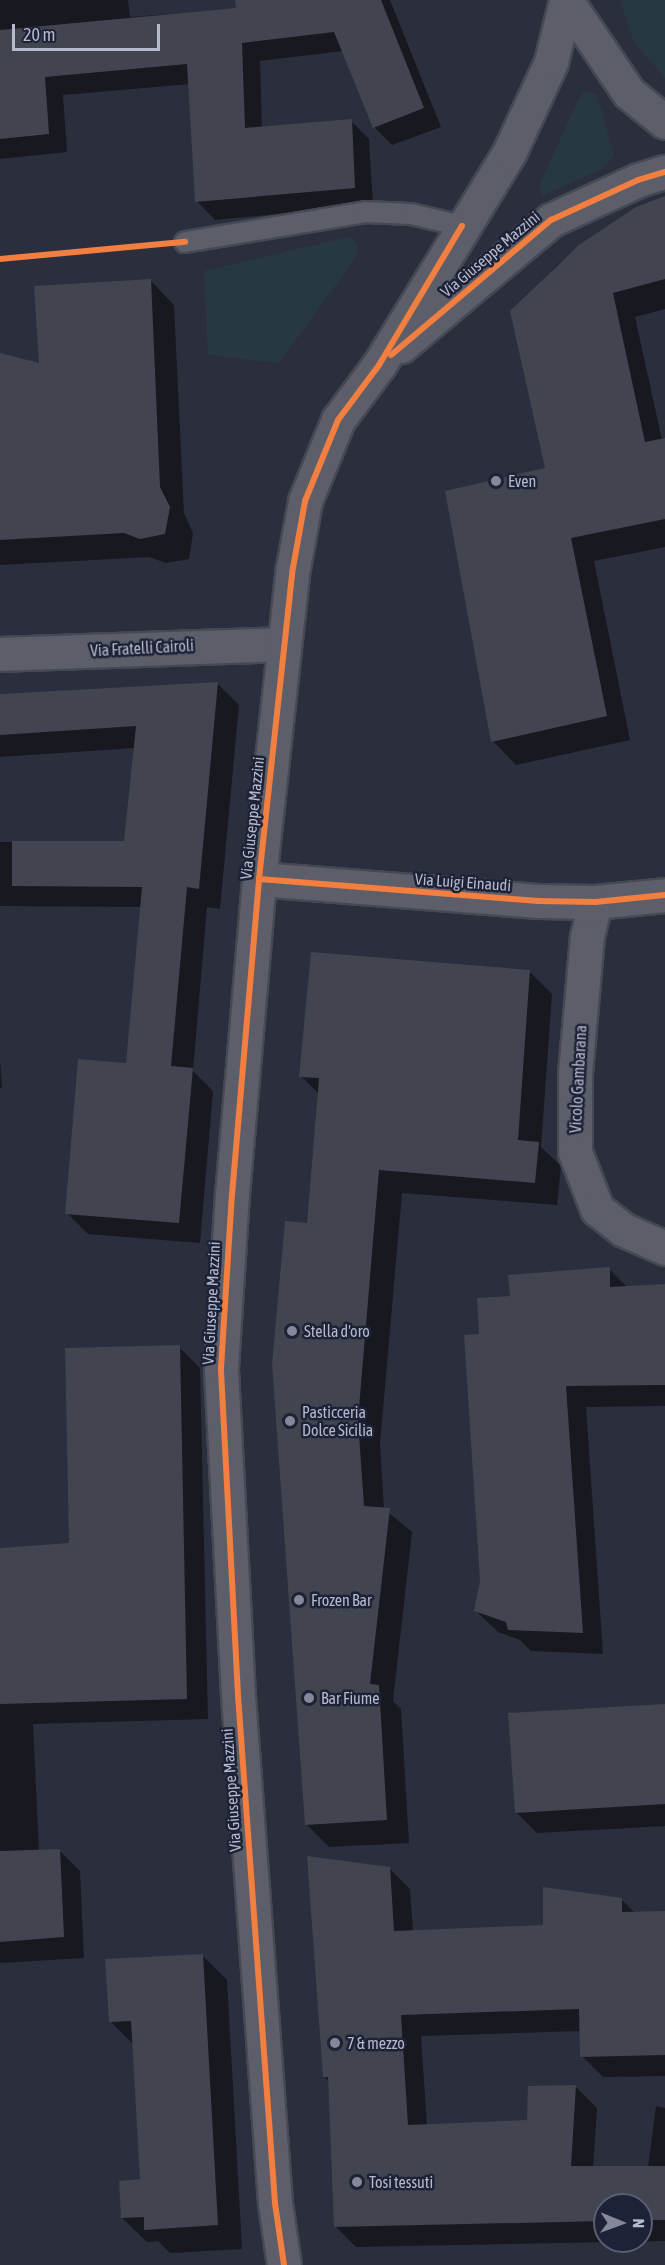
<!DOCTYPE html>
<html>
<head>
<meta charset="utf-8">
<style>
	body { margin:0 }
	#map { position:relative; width:665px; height:2265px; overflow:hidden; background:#2b2e3c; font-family:"Asap Condensed",sans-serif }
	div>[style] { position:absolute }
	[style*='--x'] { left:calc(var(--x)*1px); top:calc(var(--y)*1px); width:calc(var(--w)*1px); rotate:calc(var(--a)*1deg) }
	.green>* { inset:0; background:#283842 }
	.shadow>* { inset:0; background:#0007 }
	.building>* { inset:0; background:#424450 }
	.roads { filter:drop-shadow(2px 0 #464953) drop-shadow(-2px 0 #464953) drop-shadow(0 2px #464953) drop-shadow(0 -2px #464953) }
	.service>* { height:20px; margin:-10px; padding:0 10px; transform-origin:10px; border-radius:10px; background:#5c5e69 }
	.minor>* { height:33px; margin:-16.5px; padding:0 16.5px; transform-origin:16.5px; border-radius:16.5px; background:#5c5e69 }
	.tertiary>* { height:33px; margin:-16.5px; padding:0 16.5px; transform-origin:16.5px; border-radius:16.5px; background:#5c5e69 }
	.cycleway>* { height:6px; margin:-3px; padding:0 3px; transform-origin:3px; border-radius:3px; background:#f27e40 }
	.dots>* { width:16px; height:16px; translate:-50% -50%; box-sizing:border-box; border:3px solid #1e2237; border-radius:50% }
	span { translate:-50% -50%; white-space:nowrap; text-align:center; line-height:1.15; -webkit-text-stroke:5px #1e2237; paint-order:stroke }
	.street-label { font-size:16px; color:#b7b9cc }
	.poi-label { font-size:16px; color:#b7b9cc }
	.left { translate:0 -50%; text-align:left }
	.north { position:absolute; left:593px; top:2193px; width:60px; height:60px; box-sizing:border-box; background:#1e2237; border:2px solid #5b5e73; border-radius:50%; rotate:91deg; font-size:16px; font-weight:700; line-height:24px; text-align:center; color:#b7b9cc }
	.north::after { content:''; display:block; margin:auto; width:21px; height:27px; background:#86889a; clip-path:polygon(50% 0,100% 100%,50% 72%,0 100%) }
	.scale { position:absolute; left:12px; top:24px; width:148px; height:27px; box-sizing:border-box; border:3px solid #b7b9cc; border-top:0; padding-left:8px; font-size:18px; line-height:21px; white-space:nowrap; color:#b7b9cc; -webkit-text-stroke:4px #1e2237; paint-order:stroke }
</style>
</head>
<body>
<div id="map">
	<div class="green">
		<div style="clip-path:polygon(620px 0,665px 0,665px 78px,634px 42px)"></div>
		<div style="clip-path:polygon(591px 92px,597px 94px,614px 156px,602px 169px,542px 196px,539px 186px,578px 100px,583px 93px)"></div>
		<div style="clip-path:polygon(348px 237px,355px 240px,359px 249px,357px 256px,279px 363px,208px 355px,204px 271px)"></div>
	</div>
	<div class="shadow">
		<div style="clip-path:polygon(0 0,128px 0,130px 17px,237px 9px,237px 0,390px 0,441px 127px,392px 145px,374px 127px,343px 51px,260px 61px,262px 128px,351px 121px,369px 139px,373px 205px,215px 220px,197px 201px,190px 84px,63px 95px,67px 152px,0 159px)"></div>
		<div style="clip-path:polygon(665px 198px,665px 309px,635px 317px,662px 440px,665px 440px,665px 547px,594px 561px,630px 740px,516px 765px,493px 741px,546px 469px,512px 312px,558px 264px,606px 227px)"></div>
		<div style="clip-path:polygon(150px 280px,174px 305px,184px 513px,193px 533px,189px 559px,166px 563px,149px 557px,0 565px,0 355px,41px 365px)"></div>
		<div style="clip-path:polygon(218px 684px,239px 705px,220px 909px,207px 907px,193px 1071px,213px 1091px,200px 1243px,88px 1234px,67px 1213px,127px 1064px,142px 907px,0 906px,0 842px,126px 842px,135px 748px,0 757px,0 695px)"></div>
		<div style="clip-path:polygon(529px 971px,552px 994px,541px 1147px,561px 1166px,557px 1205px,402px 1193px,380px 1444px,384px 1509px,412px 1532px,393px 1701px,401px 1709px,409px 1843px,329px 1847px,306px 1824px,309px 1225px,319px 1094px,301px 1076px)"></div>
		<div style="clip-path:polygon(0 1060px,2px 1088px,0 1088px)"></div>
		<div style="clip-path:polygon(609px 1269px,628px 1288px,665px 1285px,665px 1406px,586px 1407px,603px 1654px,531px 1651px,520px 1640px,498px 1632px,476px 1611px,481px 1581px,481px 1336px,511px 1297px)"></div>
		<div style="clip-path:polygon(179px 1347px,200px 1368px,208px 1719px,33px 1724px,39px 1851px,59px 1850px,80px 1871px,84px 1958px,0 1963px,0 1549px,71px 1544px)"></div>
		<div style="clip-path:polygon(665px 1706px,665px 1826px,537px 1833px,516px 1812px)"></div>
		<div style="clip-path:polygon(evenodd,389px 1868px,410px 1889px,413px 1932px,544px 1927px,621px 1899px,635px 1913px,665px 1913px,665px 2076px,603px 2077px,582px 2056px,581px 2031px,421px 2036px,427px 2126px,528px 2121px,576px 2087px,597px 2108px,593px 2168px,648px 2168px,656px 2106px,665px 2108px,665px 2241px,356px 2247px,335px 2226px,330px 2082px,325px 2077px,389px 1868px,605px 2205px,641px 2205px,641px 2241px,605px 2241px,605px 2205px)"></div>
		<div style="clip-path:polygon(203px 1956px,227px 1980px,242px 2249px,170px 2253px,158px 2241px,147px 2242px,122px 2218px,142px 2181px,134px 2045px,111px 2022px)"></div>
	</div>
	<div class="building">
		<div style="clip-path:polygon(235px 0,381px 0,424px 108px,373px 128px,334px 32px,242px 43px,245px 128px,352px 119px,355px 188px,195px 202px,187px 64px,45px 77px,49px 134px,0 139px,0 30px,236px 8px)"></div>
		<div style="clip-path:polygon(665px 196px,665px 279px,613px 293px,645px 442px,665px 438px,665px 519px,571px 538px,607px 716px,491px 742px,445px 491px,545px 468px,510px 311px,579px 245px,636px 207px)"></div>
		<div style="clip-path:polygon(151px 279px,160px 487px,170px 507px,165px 534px,140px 539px,124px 533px,0 540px,0 353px,39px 363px,34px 286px)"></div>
		<div style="clip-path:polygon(218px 682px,199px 889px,187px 887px,171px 1066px,193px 1068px,179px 1223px,65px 1214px,78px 1059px,126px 1063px,142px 887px,12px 886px,12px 841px,124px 841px,136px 726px,0 735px,0 694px)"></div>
		<div style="clip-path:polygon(311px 952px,530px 970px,518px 1140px,539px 1142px,535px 1183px,379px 1170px,358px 1420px,364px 1506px,390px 1508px,370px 1684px,379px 1685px,387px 1820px,305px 1825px,272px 1364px,285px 1221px,307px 1223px,319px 1078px,299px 1077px)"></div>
		<div style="clip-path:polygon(610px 1267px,610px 1287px,665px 1284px,665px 1385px,566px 1386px,583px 1633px,508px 1630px,506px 1622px,474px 1611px,480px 1581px,464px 1335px,479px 1334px,477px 1298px,510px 1296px,508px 1275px)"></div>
		<div style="clip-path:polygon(180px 1345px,187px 1699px,0 1704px,0 1548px,69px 1543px,65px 1348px)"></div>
		<div style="clip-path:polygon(665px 1704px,665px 1804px,515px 1813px,508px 1713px)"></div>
		<div style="clip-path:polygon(60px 1849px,64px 1937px,0 1942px,0 1851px)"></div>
		<div style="clip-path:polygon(307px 1856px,390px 1867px,394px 1931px,543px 1925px,543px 1887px,622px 1898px,622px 1912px,665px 1911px,665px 2055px,580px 2057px,579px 2009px,401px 2015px,408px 2125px,527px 2120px,528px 2086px,576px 2085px,571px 2166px,665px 2166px,665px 2220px,641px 2220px,641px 2205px,605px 2205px,605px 2221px,334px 2227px,328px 2077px,323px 2077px)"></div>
		<div style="clip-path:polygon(203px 1954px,218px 2225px,144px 2230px,144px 2217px,121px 2218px,119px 2181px,140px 2179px,131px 2021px,109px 2022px,105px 1959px)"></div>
	</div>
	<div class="roads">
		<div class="service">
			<div style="--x:185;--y:242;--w:183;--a:-9.4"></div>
			<div style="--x:366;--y:212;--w:45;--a:2.5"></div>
			<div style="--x:411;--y:214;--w:52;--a:13.2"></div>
		</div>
		<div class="minor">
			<div style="--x:401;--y:346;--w:196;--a:-40"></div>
			<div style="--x:551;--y:220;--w:96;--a:-24.7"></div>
			<div style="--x:638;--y:180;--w:28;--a:-17"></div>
			<div style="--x:0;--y:654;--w:284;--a:-2"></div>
			<div style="--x:259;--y:879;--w:280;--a:4.5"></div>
			<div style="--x:538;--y:901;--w:57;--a:1"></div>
			<div style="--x:595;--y:902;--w:70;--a:-5.7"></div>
			<div style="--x:595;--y:902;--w:35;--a:103"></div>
			<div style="--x:587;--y:936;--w:139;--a:95"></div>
			<div style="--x:575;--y:1074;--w:78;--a:90"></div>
			<div style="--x:575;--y:1152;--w:61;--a:68.9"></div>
			<div style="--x:597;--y:1209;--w:34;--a:38"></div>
			<div style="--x:624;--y:1230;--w:45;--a:23.7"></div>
			<div style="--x:284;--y:2265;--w:63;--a:-98.3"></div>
			<div style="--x:275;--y:2203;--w:509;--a:-94.17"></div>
			<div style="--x:238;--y:1695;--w:327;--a:-93"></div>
			<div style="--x:221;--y:1368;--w:173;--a:-86.4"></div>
			<div style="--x:232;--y:1195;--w:317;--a:-85.1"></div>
			<div style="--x:259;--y:879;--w:313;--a:-83.8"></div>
			<div style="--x:293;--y:568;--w:68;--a:-79.8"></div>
			<div style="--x:305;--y:501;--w:87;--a:-67.8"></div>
			<div style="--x:338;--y:420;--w:69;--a:-53.3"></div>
			<div style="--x:379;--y:365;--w:249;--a:-58.5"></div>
			<div style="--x:509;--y:153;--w:100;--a:-65.2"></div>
			<div style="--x:551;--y:62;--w:64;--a:-76.4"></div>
		</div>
		<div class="tertiary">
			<div style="--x:566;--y:0;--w:112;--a:55.9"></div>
			<div style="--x:629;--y:93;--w:46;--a:38.9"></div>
		</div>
	</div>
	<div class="cycleway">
		<div style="--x:0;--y:259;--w:186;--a:-5.3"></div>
		<div style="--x:391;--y:355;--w:209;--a:-40.2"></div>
		<div style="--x:551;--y:220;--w:96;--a:-24.7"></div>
		<div style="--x:638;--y:180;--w:28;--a:-17"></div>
		<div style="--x:259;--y:879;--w:280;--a:4.5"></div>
		<div style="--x:538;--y:901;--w:57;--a:1"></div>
		<div style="--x:595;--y:902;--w:70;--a:-5.7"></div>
		<div style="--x:284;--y:2265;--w:63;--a:-98.3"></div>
		<div style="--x:275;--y:2203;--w:509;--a:-94.17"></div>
		<div style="--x:238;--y:1695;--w:327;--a:-93"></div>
		<div style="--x:221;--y:1368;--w:173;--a:-86.4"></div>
		<div style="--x:232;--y:1195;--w:317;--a:-85.1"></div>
		<div style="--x:259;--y:879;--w:313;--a:-83.8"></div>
		<div style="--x:293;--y:568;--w:68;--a:-79.8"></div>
		<div style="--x:305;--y:501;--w:87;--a:-67.8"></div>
		<div style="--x:338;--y:420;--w:69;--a:-53.3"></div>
		<div style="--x:379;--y:365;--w:162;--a:-59.2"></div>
	</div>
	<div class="dots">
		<div style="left:496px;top:481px;background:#86889a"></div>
		<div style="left:292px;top:1331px;background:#86889a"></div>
		<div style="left:290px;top:1421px;background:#86889a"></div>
		<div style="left:299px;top:1600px;background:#86889a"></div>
		<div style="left:309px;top:1698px;background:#86889a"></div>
		<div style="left:335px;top:2043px;background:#86889a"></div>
		<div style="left:357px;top:2182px;background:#86889a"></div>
	</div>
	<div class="street-label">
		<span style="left:490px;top:254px;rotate:-40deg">Via Giuseppe Mazzini</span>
		<span style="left:142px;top:648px;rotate:-3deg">Via Fratelli Cairoli</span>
		<span style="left:252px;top:818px;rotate:-84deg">Via Giuseppe Mazzini</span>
		<span style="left:463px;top:882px;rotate:4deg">Via Luigi Einaudi</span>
		<span style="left:578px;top:1079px;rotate:-87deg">Vicolo Gambarana</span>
		<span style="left:211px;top:1303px;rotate:-87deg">Via Giuseppe Mazzini</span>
		<span style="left:231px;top:1790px;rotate:-94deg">Via Giuseppe Mazzini</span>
	</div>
	<div class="poi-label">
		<span class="left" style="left:508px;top:481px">Even</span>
		<span class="left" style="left:304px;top:1331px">Stella d'oro</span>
		<span class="left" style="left:302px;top:1421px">Pasticceria<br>Dolce Sicilia</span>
		<span class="left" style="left:311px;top:1600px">Frozen Bar</span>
		<span class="left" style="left:321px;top:1698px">Bar Fiume</span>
		<span class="left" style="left:347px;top:2043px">7 &amp; mezzo</span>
		<span class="left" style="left:369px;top:2182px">Tosi tessuti</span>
	</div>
	<div class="north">N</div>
	<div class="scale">20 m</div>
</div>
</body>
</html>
